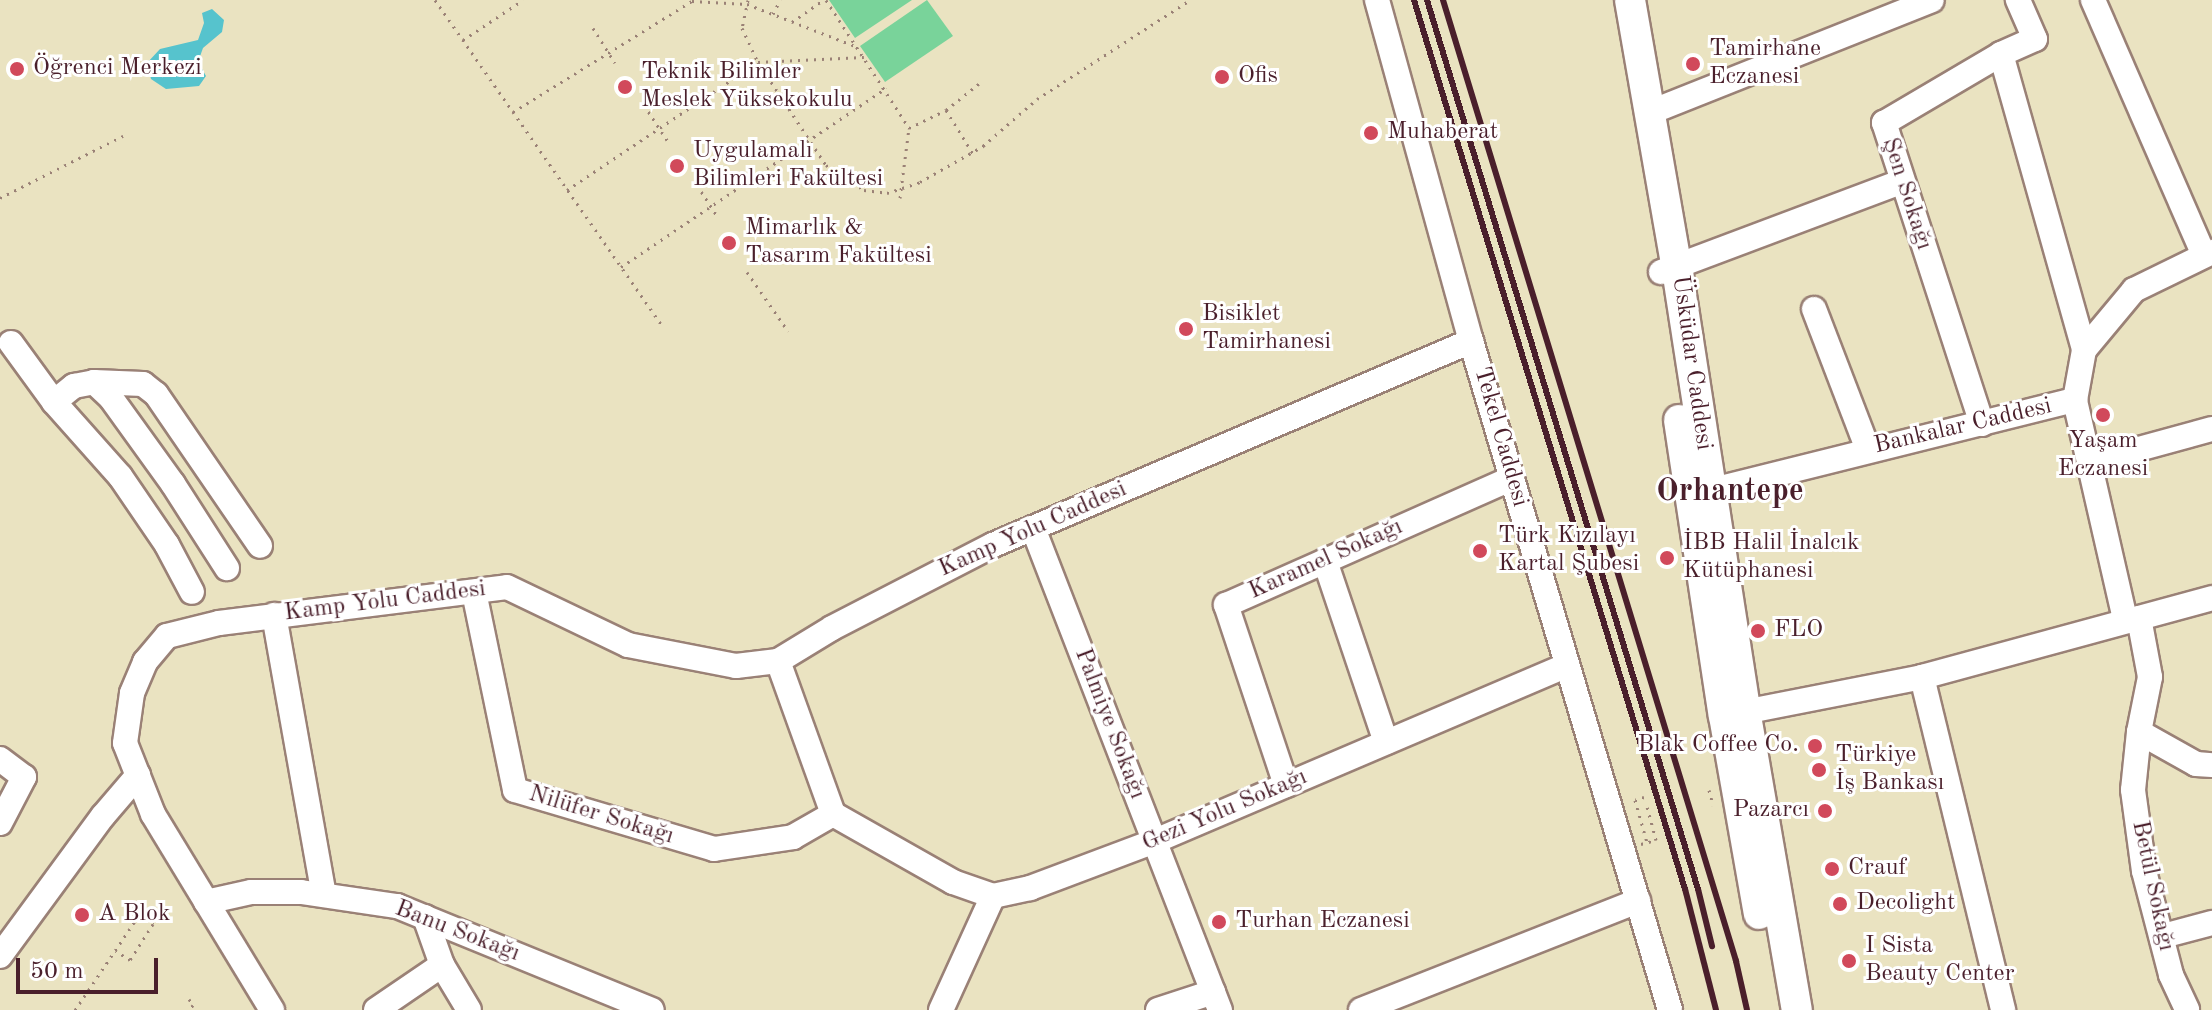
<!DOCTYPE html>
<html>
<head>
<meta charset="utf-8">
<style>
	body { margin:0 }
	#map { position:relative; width:2212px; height:1010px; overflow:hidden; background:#eae3c1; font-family:"Old Standard TT",serif }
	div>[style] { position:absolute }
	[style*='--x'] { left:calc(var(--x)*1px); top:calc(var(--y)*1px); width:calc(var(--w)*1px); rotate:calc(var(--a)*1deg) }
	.green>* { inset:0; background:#79d39a }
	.water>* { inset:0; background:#56c3cd }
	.path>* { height:3px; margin-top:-1.5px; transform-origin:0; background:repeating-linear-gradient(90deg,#9a8176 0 2px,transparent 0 8px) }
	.roads { filter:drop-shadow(2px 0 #9a8176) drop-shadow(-2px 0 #9a8176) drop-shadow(0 2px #9a8176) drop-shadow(0 -2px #9a8176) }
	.minor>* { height:24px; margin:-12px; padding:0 12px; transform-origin:12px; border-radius:12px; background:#fff }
	.major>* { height:30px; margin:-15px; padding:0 15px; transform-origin:15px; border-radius:15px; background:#fff }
	.rail>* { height:6px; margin:-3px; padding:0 3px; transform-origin:3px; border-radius:3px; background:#4a1f2b }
	.dots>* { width:22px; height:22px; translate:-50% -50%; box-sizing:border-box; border:4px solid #fff; border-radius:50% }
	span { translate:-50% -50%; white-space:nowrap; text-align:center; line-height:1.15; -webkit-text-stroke:6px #fff; paint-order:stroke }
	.poi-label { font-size:24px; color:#4a1f2b }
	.left { translate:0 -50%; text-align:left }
	.right { translate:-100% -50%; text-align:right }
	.street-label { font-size:24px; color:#4a1f2b }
	.district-label { font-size:32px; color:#4a1f2b; font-weight:700 }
	.scale { position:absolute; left:16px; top:958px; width:142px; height:36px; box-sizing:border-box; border:4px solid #4a1f2b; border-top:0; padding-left:10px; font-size:24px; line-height:28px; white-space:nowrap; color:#4a1f2b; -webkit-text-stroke:6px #fff; paint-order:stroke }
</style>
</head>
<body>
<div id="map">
	<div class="green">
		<div style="clip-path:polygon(829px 0,912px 0,855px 38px)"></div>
		<div style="clip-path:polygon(927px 0,953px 36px,885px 82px,860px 46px)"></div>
	</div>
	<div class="water">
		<div style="clip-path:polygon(212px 9px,224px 20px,222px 32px,203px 48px,198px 62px,206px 76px,199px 86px,166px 89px,151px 79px,147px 63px,160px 49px,198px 40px,204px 23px,202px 13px)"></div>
	</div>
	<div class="path">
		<div style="--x:435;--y:0;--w:397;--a:55.1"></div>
		<div style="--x:748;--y:0;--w:29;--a:102"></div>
		<div style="--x:742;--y:28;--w:38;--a:65"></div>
		<div style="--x:758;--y:62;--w:123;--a:56.6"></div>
		<div style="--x:826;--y:165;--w:45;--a:33.3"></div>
		<div style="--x:864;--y:190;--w:23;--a:7"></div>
		<div style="--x:887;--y:193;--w:35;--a:-18"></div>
		<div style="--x:920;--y:182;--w:73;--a:-29.7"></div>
		<div style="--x:983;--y:146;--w:72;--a:-41"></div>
		<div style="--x:1037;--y:99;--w:182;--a:-32.9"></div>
		<div style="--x:826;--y:0;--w:153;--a:57"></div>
		<div style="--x:909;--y:128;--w:41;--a:-25.9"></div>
		<div style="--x:946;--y:110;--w:45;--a:-38.7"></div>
		<div style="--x:773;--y:14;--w:16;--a:-63"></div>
		<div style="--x:792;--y:22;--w:39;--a:-35"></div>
		<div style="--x:593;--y:28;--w:41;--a:57.8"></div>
		<div style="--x:463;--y:40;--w:72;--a:-33.7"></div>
		<div style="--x:644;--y:105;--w:42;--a:56.7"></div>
		<div style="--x:946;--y:110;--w:55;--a:58.3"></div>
		<div style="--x:513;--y:112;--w:211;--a:-31.8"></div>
		<div style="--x:692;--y:1;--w:55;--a:3.1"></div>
		<div style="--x:747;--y:4;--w:119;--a:21.2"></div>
		<div style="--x:697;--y:185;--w:38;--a:57"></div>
		<div style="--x:567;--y:190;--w:230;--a:-33.8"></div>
		<div style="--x:758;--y:62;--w:106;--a:-2.7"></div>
		<div style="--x:0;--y:198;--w:138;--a:-26.8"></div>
		<div style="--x:900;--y:198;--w:71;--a:-82.7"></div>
		<div style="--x:621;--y:267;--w:320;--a:-34"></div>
		<div style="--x:747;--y:272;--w:72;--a:55.2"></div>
		<div style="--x:1709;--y:790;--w:16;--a:75"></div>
		<div style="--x:1644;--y:797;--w:9;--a:162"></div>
		<div style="--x:1635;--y:800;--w:44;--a:74.1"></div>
		<div style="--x:1641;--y:844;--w:16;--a:-15"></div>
		<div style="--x:1656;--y:840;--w:34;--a:-105"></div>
		<div style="--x:189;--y:999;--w:7;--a:56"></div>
		<div style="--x:193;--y:1005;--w:6;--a:129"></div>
		<div style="--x:75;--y:1010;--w:115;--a:-56"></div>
		<div style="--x:139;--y:915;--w:17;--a:33"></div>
		<div style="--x:153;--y:924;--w:43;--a:122.6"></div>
		<div style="--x:130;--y:960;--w:17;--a:-147"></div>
	</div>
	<div class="roads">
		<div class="minor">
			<div style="--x:1377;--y:0;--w:354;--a:74.6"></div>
			<div style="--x:1471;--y:341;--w:698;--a:73.43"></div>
			<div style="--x:2093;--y:0;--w:278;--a:66.5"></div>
			<div style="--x:2001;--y:54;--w:307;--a:74.3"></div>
			<div style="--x:1651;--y:112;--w:302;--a:-21.7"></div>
			<div style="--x:1661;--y:272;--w:256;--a:-20.6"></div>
			<div style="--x:1814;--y:309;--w:151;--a:69"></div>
			<div style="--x:11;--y:343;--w:73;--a:53.9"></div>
			<div style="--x:54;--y:402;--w:99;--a:48.3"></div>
			<div style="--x:120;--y:476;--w:83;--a:55.7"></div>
			<div style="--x:167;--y:545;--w:53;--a:62"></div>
			<div style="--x:94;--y:382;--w:23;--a:43"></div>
			<div style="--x:111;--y:398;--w:106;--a:54.2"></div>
			<div style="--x:173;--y:484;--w:100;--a:57.3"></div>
			<div style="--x:54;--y:402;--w:26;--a:-39"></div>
			<div style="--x:74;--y:386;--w:20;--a:-11"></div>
			<div style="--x:94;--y:382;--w:49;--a:2.3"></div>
			<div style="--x:143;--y:384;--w:16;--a:38"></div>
			<div style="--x:156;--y:394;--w:184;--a:55.6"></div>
			<div style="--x:1982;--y:424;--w:317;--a:-108"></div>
			<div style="--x:1884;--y:123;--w:136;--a:-30.5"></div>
			<div style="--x:2001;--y:54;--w:37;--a:-24"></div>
			<div style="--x:2035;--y:39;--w:43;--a:-113.6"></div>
			<div style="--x:2091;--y:462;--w:125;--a:-15.3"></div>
			<div style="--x:1697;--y:494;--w:390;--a:-14"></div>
			<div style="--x:1033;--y:528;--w:517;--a:68.8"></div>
			<div style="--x:1325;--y:561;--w:191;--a:71.4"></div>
			<div style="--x:474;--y:592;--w:202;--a:78.3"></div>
			<div style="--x:515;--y:790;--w:208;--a:16.5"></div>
			<div style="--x:714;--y:849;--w:80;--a:-8.6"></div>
			<div style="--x:793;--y:837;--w:46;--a:-29.9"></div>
			<div style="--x:274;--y:615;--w:284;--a:79.9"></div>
			<div style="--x:2139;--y:618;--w:60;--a:79.4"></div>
			<div style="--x:2150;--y:677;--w:56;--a:101.3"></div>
			<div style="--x:2139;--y:732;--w:58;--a:95.9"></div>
			<div style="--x:2133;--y:790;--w:82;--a:82.3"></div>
			<div style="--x:2144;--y:871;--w:107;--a:75.4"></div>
			<div style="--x:2171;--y:975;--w:38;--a:65"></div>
			<div style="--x:2125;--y:619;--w:225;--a:-102.9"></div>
			<div style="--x:2075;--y:400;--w:51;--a:-79.8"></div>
			<div style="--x:2084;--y:350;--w:78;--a:-50.2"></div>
			<div style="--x:2134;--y:290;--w:87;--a:-26"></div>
			<div style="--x:778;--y:661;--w:163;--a:70.2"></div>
			<div style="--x:833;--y:814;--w:138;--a:29.5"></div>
			<div style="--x:953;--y:882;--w:42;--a:19.3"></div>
			<div style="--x:1922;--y:677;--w:343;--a:76.3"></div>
			<div style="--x:1729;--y:715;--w:197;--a:-11.1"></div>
			<div style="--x:1922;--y:677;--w:301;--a:-15.2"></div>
			<div style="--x:2139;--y:732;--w:65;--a:29.3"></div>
			<div style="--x:2196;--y:764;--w:16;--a:4"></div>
			<div style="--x:0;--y:759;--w:30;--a:37"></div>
			<div style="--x:24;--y:777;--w:52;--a:117.6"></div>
			<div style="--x:1286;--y:785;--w:190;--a:-108.4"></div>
			<div style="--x:1226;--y:605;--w:313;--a:-23.9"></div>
			<div style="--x:206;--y:902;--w:46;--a:-12.5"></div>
			<div style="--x:251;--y:892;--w:50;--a:0"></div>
			<div style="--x:301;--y:892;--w:97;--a:8.3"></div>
			<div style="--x:397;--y:906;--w:275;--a:22.2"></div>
			<div style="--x:425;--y:917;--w:51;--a:70.5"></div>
			<div style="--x:442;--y:965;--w:52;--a:59"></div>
			<div style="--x:2163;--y:936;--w:51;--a:-14.9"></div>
			<div style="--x:0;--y:956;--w:174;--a:-53.7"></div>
			<div style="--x:103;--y:816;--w:54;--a:-49.5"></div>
			<div style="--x:272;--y:1010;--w:229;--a:-121.3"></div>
			<div style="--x:153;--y:814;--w:76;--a:-111.5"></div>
			<div style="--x:125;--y:743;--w:50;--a:-82"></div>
			<div style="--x:132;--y:693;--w:34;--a:-67"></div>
			<div style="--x:145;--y:662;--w:34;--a:-50"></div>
			<div style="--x:167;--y:636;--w:54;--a:-14"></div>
			<div style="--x:219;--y:623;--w:290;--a:-7.1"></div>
			<div style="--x:507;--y:587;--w:134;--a:25.6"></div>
			<div style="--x:628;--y:645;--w:110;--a:11"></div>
			<div style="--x:736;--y:666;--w:42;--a:-6.8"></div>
			<div style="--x:778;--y:661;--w:63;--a:-31.4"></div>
			<div style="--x:832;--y:628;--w:181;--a:-27.3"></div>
			<div style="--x:993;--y:545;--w:520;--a:-23.11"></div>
			<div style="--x:376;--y:1010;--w:80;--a:-34.3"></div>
			<div style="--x:941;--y:1010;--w:125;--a:-65.5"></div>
			<div style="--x:993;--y:896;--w:38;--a:-12"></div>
			<div style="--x:1030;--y:888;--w:134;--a:-20.6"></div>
			<div style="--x:1155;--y:841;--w:448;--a:-23.1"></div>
			<div style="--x:1158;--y:1010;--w:58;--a:-18.1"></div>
			<div style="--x:1361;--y:1010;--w:298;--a:-21.5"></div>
		</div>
		<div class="major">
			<div style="--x:1630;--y:0;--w:273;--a:80.1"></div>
			<div style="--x:1677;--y:269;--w:446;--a:81.2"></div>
			<div style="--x:1745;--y:710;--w:304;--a:80.2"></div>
			<div style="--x:1679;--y:420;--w:299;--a:81.4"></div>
			<div style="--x:1724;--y:716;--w:201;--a:80"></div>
		</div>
	</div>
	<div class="rail">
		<div style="--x:1414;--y:0;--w:929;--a:73.05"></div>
		<div style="--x:1685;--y:889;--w:125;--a:75.6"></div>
		<div style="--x:1427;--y:0;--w:929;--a:73.05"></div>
		<div style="--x:1698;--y:889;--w:59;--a:76.2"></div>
		<div style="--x:1443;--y:0;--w:1005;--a:73.04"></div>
		<div style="--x:1736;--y:961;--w:50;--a:77.3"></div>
	</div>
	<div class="dots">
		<div style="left:1693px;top:64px;background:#d1495b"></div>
		<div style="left:17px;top:69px;background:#d1495b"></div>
		<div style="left:1222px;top:77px;background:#d1495b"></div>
		<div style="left:625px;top:87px;background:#d1495b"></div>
		<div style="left:1371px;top:133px;background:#d1495b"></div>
		<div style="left:677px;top:166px;background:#d1495b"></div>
		<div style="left:729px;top:243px;background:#d1495b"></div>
		<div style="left:1186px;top:329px;background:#d1495b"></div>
		<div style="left:2103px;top:415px;background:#d1495b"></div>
		<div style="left:1480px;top:551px;background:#d1495b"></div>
		<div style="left:1667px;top:558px;background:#d1495b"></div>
		<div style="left:1758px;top:631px;background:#d1495b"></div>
		<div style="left:1815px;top:746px;background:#d1495b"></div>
		<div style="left:1819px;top:770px;background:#d1495b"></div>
		<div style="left:1825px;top:811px;background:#d1495b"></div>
		<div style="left:1832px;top:869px;background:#d1495b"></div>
		<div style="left:1840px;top:904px;background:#d1495b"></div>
		<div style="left:82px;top:915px;background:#d1495b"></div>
		<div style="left:1219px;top:922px;background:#d1495b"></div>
		<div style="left:1849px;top:961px;background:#d1495b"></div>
	</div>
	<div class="poi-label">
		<span class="left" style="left:1709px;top:64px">Tamirhane<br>Eczanesi</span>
		<span class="left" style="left:33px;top:69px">Öğrenci Merkezi</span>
		<span class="left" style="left:641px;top:87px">Teknik Bilimler<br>Meslek Yüksekokulu</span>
		<span class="left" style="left:1238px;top:77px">Ofis</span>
		<span class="left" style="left:1387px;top:133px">Muhaberat</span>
		<span class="left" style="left:693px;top:166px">Uygulamalı<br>Bilimleri Fakültesi</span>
		<span class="left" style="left:745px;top:243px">Mimarlık &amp;<br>Tasarım Fakültesi</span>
		<span class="left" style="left:1202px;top:329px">Bisiklet<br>Tamirhanesi</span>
		<span style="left:2103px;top:456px">Yaşam<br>Eczanesi</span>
		<span class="left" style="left:1498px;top:551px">Türk Kızılayı<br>Kartal Şubesi</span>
		<span class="left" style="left:1683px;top:558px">İBB Halil İnalcık<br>Kütüphanesi</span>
		<span class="left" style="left:1774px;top:631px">FLO</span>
		<span class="right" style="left:1799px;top:746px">Blak Coffee Co.</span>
		<span class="left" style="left:1835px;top:770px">Türkiye<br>İş Bankası</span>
		<span class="right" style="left:1809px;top:811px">Pazarcı</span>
		<span class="left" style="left:1848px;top:869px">Crauf</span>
		<span class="left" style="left:1856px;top:904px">Decolight</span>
		<span class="left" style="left:98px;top:915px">A Blok</span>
		<span class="left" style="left:1235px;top:922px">Turhan Eczanesi</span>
		<span class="left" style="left:1865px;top:961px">I Sista<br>Beauty Center</span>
	</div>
	<div class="street-label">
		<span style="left:1906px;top:194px;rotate:72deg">Şen Sokağı</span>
		<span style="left:1691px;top:363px;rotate:82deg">Üsküdar Caddesi</span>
		<span style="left:1963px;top:427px;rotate:-13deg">Bankalar Caddesi</span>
		<span style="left:1500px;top:437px;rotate:74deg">Tekel Caddesi</span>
		<span style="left:1033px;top:530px;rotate:-24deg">Kamp Yolu Caddesi</span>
		<span style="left:1326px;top:560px;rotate:-24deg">Karamel Sokağı</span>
		<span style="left:385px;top:602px;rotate:-7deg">Kamp Yolu Caddesi</span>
		<span style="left:1109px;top:724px;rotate:69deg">Palmiye Sokağı</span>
		<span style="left:1225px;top:811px;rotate:-23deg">Gezi Yolu Sokağı</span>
		<span style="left:601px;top:816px;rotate:17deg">Nilüfer Sokağı</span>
		<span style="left:2152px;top:886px;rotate:78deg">Betül Sokağı</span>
		<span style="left:457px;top:932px;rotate:21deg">Banu Sokağı</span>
	</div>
	<div class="district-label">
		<span style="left:1730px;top:492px">Orhantepe</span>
	</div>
	<div class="scale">50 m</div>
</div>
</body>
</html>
